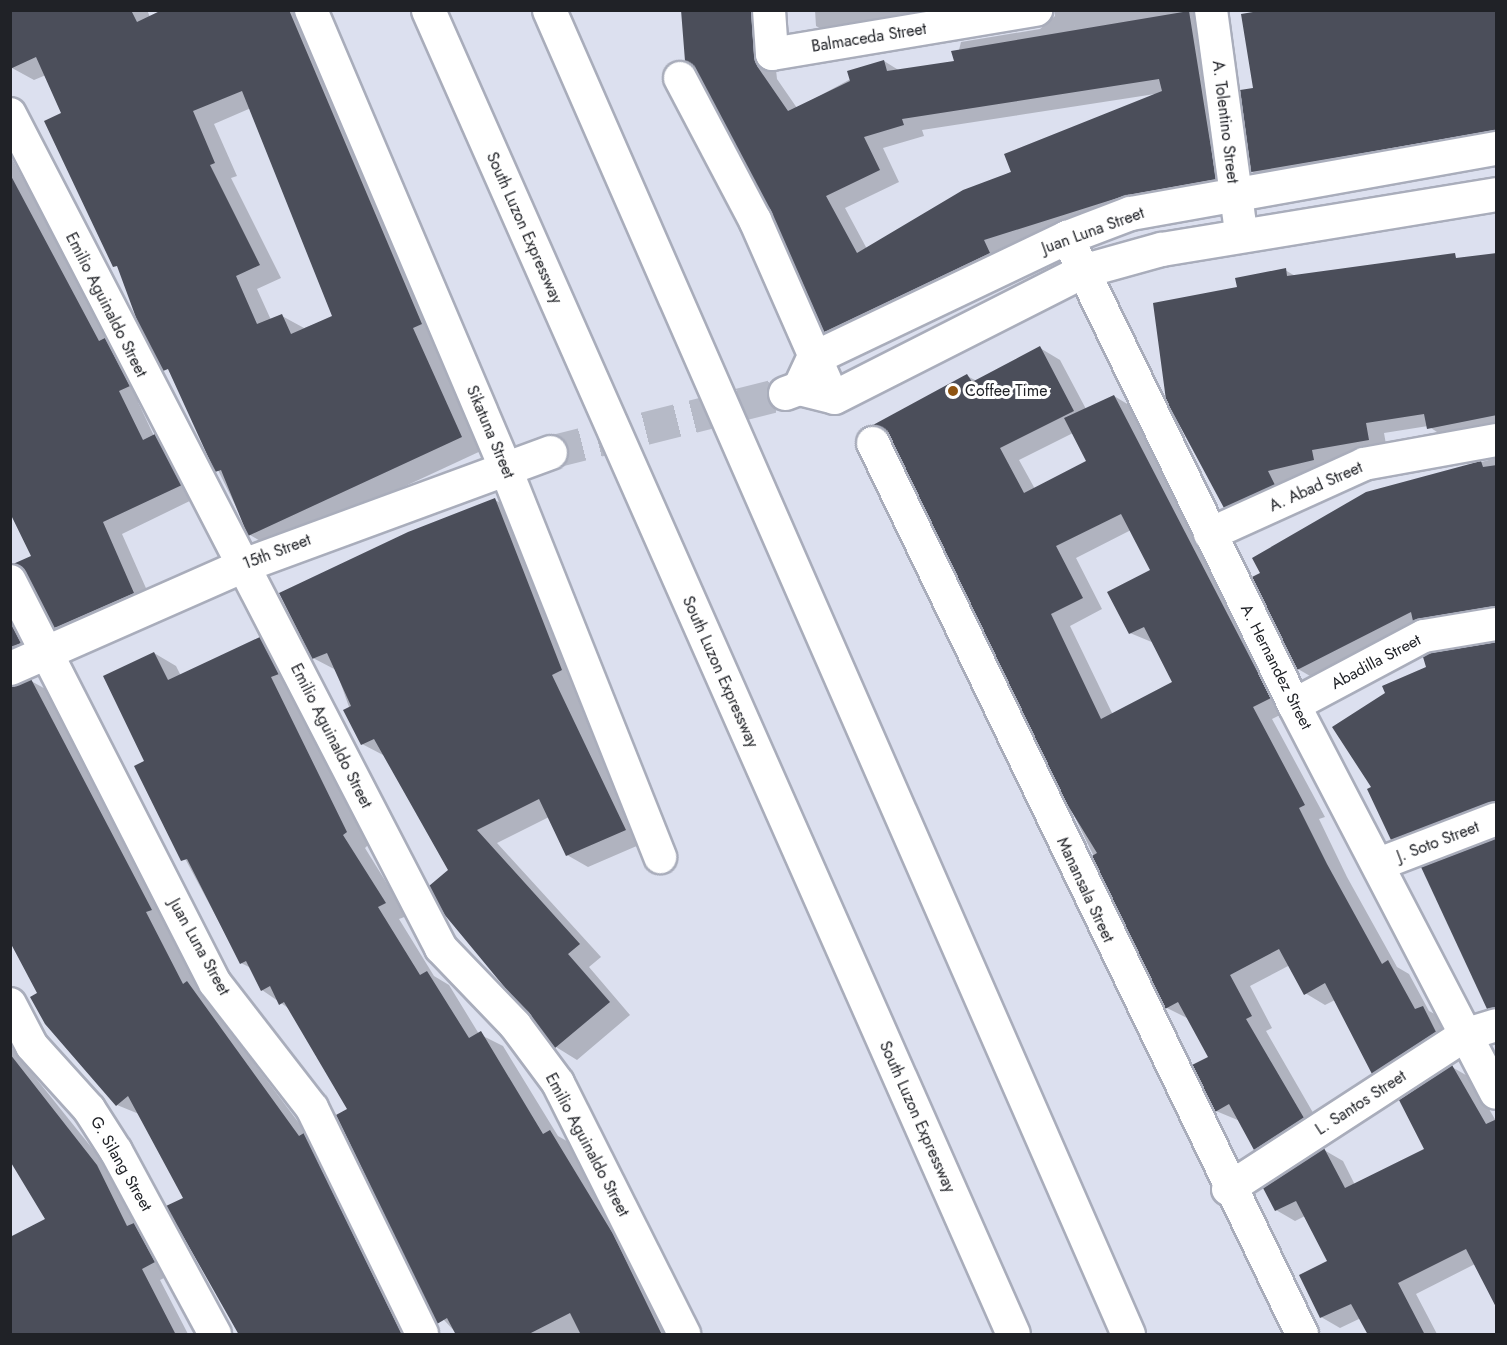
<!DOCTYPE html>
<html>
<head>
<meta charset="utf-8">
<style>
	body { margin:0 }
	#map { position:relative; width:1507px; height:1345px; overflow:hidden; background:#dce0ef; font-family:Jost,sans-serif }
	div>[style] { position:absolute }
	[style*='--x'] { left:calc(var(--x)*1px); top:calc(var(--y)*1px); width:calc(var(--w)*1px); rotate:calc(var(--a)*1deg) }
	.shadow>* { inset:0; background:#0003 }
	.building>* { inset:0; background:#4b4e5a }
	.secondary-tunnel>* { height:33px; margin-top:-16.5px; transform-origin:0; background:repeating-linear-gradient(90deg,#b6bac7 0 33px,transparent 0 49px) }
	.roads { filter:drop-shadow(2px 0 #a9adbb) drop-shadow(-2px 0 #a9adbb) drop-shadow(0 2px #a9adbb) drop-shadow(0 -2px #a9adbb) }
	.street>* { height:32px; margin:-16px; padding:0 16px; transform-origin:16px; border-radius:16px; background:#fff }
	.secondary>* { height:33px; margin:-16.5px; padding:0 16.5px; transform-origin:16.5px; border-radius:16.5px; background:#fff }
	.highway>* { height:33px; margin:-16.5px; padding:0 16.5px; transform-origin:16.5px; border-radius:16.5px; background:#fff }
	.dots>* { width:16px; height:16px; translate:-50% -50%; box-sizing:border-box; border:3px solid #fff; border-radius:50% }
	span { translate:-50% -50%; white-space:nowrap; text-align:center; line-height:1.15; -webkit-text-stroke:6px #fff; paint-order:stroke }
	.street-label { font-size:16px; color:#202227 }
	.poi-label { font-size:16px; color:#202227 }
	.left { translate:0 -50%; text-align:left }
	.frame { position:absolute; inset:0; border:12px solid #202227; pointer-events:none }
</style>
</head>
<body>
<div id="map">
	<div class="shadow">
		<div style="clip-path:polygon(evenodd,16px 10px,147px 10px,150px 17px,166px 10px,304px 10px,443px 337px,434px 341px,483px 450px,272px 548px,250px 535px,46px 121px,63px 114px,46px 75px,34px 80px,12px 68px,16px 10px,251px 108px,334px 317px,304px 328px,282px 316px,271px 320px,257px 289px,281px 278px,231px 178px,237px 176px,214px 124px,251px 108px)"></div>
		<div style="clip-path:polygon(evenodd,681px 10px,777px 10px,771px 23px,777px 79px,797px 108px,884px 61px,900px 71px,956px 62px,961px 42px,1040px 29px,1055px 16px,1054px 10px,1206px 10px,1235px 190px,1147px 205px,845px 343px,825px 331px,681px 10px,1155px 94px,867px 249px,845px 208px,899px 182px,883px 148px,924px 136px,922px 130px,1155px 94px)"></div>
		<div style="clip-path:polygon(815px 10px,951px 10px,898px 16px,900px 29px,837px 38px,816px 26px)"></div>
		<div style="clip-path:polygon(1496px 10px,1496px 142px,1271px 182px,1252px 172px,1254px 89px)"></div>
		<div style="clip-path:polygon(10px 155px,113px 344px,149px 397px,138px 402px,154px 436px,175px 447px,200px 496px,122px 534px,153px 604px,75px 638px,55px 627px,33px 556px,10px 509px)"></div>
		<div style="clip-path:polygon(1496px 254px,1496px 430px,1446px 438px,1428px 426px,1384px 433px,1387px 450px,1329px 460px,1332px 470px,1285px 482px,1292px 495px,1243px 518px,1225px 507px,1239px 288px,1285px 270px,1297px 277px)"></div>
		<div style="clip-path:polygon(evenodd,1040px 348px,1060px 360px,1086px 409px,1114px 396px,1134px 408px,1290px 710px,1272px 719px,1325px 817px,1319px 819px,1347px 877px,1397px 967px,1409px 974px,1429px 1011px,1444px 1019px,1456px 1044px,1394px 1085px,1373px 1073px,1335px 1000px,1325px 1005px,1305px 993px,1290px 965px,1250px 986px,1272px 1028px,1266px 1031px,1323px 1130px,1276px 1161px,1255px 1149px,1240px 1121px,1216px 1111px,1210px 1058px,1189px 1019px,1167px 1008px,890px 434px,967px 376px,977px 381px,1040px 348px,1073px 433px,1088px 462px,1035px 489px,1019px 460px,1073px 433px,1040px 348px,1131px 530px,1152px 571px,1130px 633px,1154px 643px,1174px 683px,1113px 715px,1070px 626px,1102px 609px,1076px 558px,1131px 530px)"></div>
		<div style="clip-path:polygon(1496px 458px,1496px 619px,1317px 680px,1298px 669px,1366px 494px)"></div>
		<div style="clip-path:polygon(495px 500px,516px 512px,583px 682px,573px 687px,646px 842px,588px 867px,567px 855px,549px 817px,497px 843px,601px 957px,589px 967px,630px 1015px,577px 1060px,556px 1047px,385px 756px,362px 744px,336px 670px,313px 658px)"></div>
		<div style="clip-path:polygon(10px 582px,40px 654px,15px 667px,12px 687px,31px 681px,51px 692px,170px 921px,165px 924px,199px 990px,311px 1139px,409px 1334px,240px 1334px,185px 1199px,139px 1114px,117px 1105px,39px 994px,10px 942px)"></div>
		<div style="clip-path:polygon(260px 639px,282px 652px,292px 690px,368px 845px,365px 848px,407px 916px,399px 919px,434px 976px,449px 985px,479px 1034px,503px 1046px,558px 1136px,572px 1144px,676px 1334px,457px 1334px,444px 1320px,349px 1109px,291px 1010px,262px 990px,251px 968px,241px 963px,136px 767px,146px 762px,154px 653px,176px 666px,181px 676px)"></div>
		<div style="clip-path:polygon(1496px 644px,1496px 817px,1411px 850px,1392px 839px)"></div>
		<div style="clip-path:polygon(10px 1046px,116px 1178px,174px 1273px,160px 1280px,188px 1334px,10px 1334px,47px 1220px,10px 1153px)"></div>
		<div style="clip-path:polygon(1452px 1067px,1471px 1078px,1496px 1121px,1475px 1264px,1416px 1294px,1437px 1334px,1369px 1334px,1361px 1318px,1340px 1328px,1321px 1317px,1329px 1262px,1305px 1216px,1295px 1221px,1276px 1210px,1324px 1150px,1343px 1161px,1355px 1185px,1426px 1149px)"></div>
	</div>
	<div class="building">
		<div style="clip-path:polygon(evenodd,10px 10px,131px 10px,137px 22px,162px 10px,289px 10px,422px 324px,413px 328px,462px 437px,248px 536px,221px 470px,215px 472px,168px 369px,163px 371px,138px 323px,117px 266px,113px 267px,44px 121px,61px 113px,36px 57px,10px 69px,10px 10px,242px 91px,332px 316px,291px 334px,282px 314px,257px 324px,236px 276px,260px 265px,210px 165px,215px 163px,193px 111px,242px 91px)"></div>
		<div style="clip-path:polygon(evenodd,681px 10px,751px 10px,757px 66px,788px 111px,850px 81px,847px 71px,884px 60px,887px 71px,954px 61px,951px 51px,1189px 11px,1216px 179px,1127px 195px,984px 240px,990px 253px,824px 332px,771px 212px,696px 70px,685px 61px,681px 10px,1159px 79px,1162px 91px,1004px 154px,1011px 172px,963px 190px,857px 253px,826px 196px,880px 170px,864px 137px,904px 125px,902px 119px,1159px 79px)"></div>
		<div style="clip-path:polygon(1265px 10px,1497px 10px,1497px 130px,1251px 172px,1240px 90px,1253px 88px,1241px 14px)"></div>
		<div style="clip-path:polygon(10px 174px,99px 341px,105px 338px,130px 386px,119px 391px,143px 440px,155px 434px,182px 485px,103px 522px,134px 593px,54px 628px,26px 573px,13px 564px,31px 556px,10px 513px)"></div>
		<div style="clip-path:polygon(1455px 253px,1456px 258px,1497px 253px,1497px 415px,1427px 429px,1424px 414px,1366px 423px,1369px 440px,1312px 450px,1314px 460px,1268px 471px,1275px 485px,1224px 508px,1166px 400px,1153px 303px,1237px 287px,1235px 278px,1286px 268px,1287px 276px)"></div>
		<div style="clip-path:polygon(evenodd,1040px 346px,1074px 411px,1000px 448px,1024px 493px,1086px 461px,1064px 418px,1114px 395px,1271px 698px,1253px 707px,1305px 805px,1299px 808px,1327px 864px,1382px 964px,1388px 960px,1415px 1009px,1423px 1006px,1436px 1032px,1372px 1074px,1325px 983px,1304px 995px,1279px 949px,1230px 975px,1252px 1016px,1246px 1019px,1304px 1118px,1254px 1150px,1229px 1104px,1215px 1112px,1192px 1065px,1208px 1057px,1178px 1002px,1165px 1009px,1092px 856px,1097px 853px,1067px 804px,889px 435px,873px 425px,967px 374px,972px 382px,1040px 346px,1121px 514px,1150px 570px,1107px 592px,1129px 634px,1144px 627px,1172px 682px,1101px 719px,1051px 614px,1083px 598px,1056px 546px,1121px 514px)"></div>
		<div style="clip-path:polygon(1481px 461px,1483px 467px,1497px 465px,1497px 607px,1413px 621px,1411px 612px,1297px 670px,1252px 577px,1260px 573px,1252px 558px,1366px 492px)"></div>
		<div style="clip-path:polygon(495px 498px,562px 670px,552px 675px,626px 830px,566px 856px,539px 799px,477px 830px,580px 944px,568px 954px,610px 1002px,555px 1048px,444px 914px,429px 886px,448px 870px,374px 739px,361px 745px,343px 710px,351px 706px,327px 653px,312px 659px,279px 593px,408px 532px)"></div>
		<div style="clip-path:polygon(10px 622px,21px 643px,10px 647px)"></div>
		<div style="clip-path:polygon(260px 637px,279px 674px,271px 677px,347px 832px,343px 835px,386px 903px,378px 907px,420px 975px,427px 971px,469px 1038px,481px 1031px,543px 1134px,550px 1130px,613px 1234px,662px 1335px,581px 1335px,570px 1313px,527px 1335px,456px 1335px,447px 1318px,437px 1324px,336px 1115px,347px 1109px,284px 1002px,279px 1005px,270px 986px,261px 991px,246px 961px,240px 964px,187px 859px,181px 861px,134px 766px,144px 761px,103px 676px,154px 652px,168px 680px)"></div>
		<div style="clip-path:polygon(1497px 642px,1497px 801px,1391px 840px,1367px 789px,1371px 787px,1332px 727px,1385px 693px,1382px 686px,1426px 667px,1423px 657px,1430px 653px)"></div>
		<div style="clip-path:polygon(31px 679px,152px 910px,146px 912px,183px 984px,187px 981px,299px 1136px,304px 1133px,402px 1335px,239px 1335px,166px 1206px,183px 1198px,128px 1096px,116px 1106px,45px 1024px,30px 997px,37px 993px,10px 942px,10px 686px)"></div>
		<div style="clip-path:polygon(1497px 838px,1497px 1008px,1487px 1009px,1421px 867px)"></div>
		<div style="clip-path:polygon(10px 1054px,97px 1165px,127px 1226px,134px 1223px,155px 1262px,142px 1269px,176px 1335px,10px 1335px,10px 1237px,45px 1219px,10px 1161px)"></div>
		<div style="clip-path:polygon(1452px 1065px,1486px 1124px,1497px 1119px,1497px 1309px,1466px 1249px,1398px 1283px,1425px 1335px,1368px 1335px,1351px 1304px,1320px 1318px,1299px 1275px,1327px 1261px,1296px 1201px,1275px 1211px,1263px 1188px,1324px 1148px,1345px 1188px,1424px 1149px,1399px 1100px)"></div>
	</div>
	<div class="secondary-tunnel">
		<div style="--x:550;--y:452;--w:242;--a:-14.1"></div>
	</div>
	<div class="roads">
		<div class="street">
			<div style="--x:311;--y:10;--w:496;--a:67"></div>
			<div style="--x:505;--y:467;--w:420;--a:68.3"></div>
			<div style="--x:769;--y:10;--w:44;--a:86.1"></div>
			<div style="--x:772;--y:54;--w:268;--a:-9.5"></div>
			<div style="--x:1211;--y:10;--w:225;--a:82.3"></div>
			<div style="--x:680;--y:78;--w:161;--a:62.2"></div>
			<div style="--x:755;--y:220;--w:177;--a:66.3"></div>
			<div style="--x:10;--y:114;--w:939;--a:62.67"></div>
			<div style="--x:441;--y:948;--w:107;--a:46.1"></div>
			<div style="--x:515;--y:1025;--w:72;--a:53.4"></div>
			<div style="--x:558;--y:1083;--w:281;--a:63.3"></div>
			<div style="--x:1067;--y:237;--w:520;--a:64.12"></div>
			<div style="--x:1294;--y:705;--w:437;--a:62.5"></div>
			<div style="--x:873;--y:443;--w:989;--a:64.29"></div>
			<div style="--x:1210;--y:534;--w:169;--a:-24.4"></div>
			<div style="--x:1364;--y:464;--w:134;--a:-10.3"></div>
			<div style="--x:10;--y:581;--w:451;--a:63"></div>
			<div style="--x:215;--y:983;--w:158;--a:52.2"></div>
			<div style="--x:312;--y:1108;--w:251;--a:64"></div>
			<div style="--x:1294;--y:705;--w:147;--a:-28"></div>
			<div style="--x:1424;--y:636;--w:73;--a:-9.5"></div>
			<div style="--x:1379;--y:864;--w:125;--a:-21"></div>
			<div style="--x:10;--y:1004;--w:47;--a:62.4"></div>
			<div style="--x:32;--y:1046;--w:85;--a:47.9"></div>
			<div style="--x:89;--y:1109;--w:50;--a:57.3"></div>
			<div style="--x:116;--y:1151;--w:208;--a:61.6"></div>
			<div style="--x:1228;--y:1189;--w:285;--a:-33"></div>
			<div style="--x:1467;--y:1034;--w:30;--a:-17"></div>
		</div>
		<div class="secondary">
			<div style="--x:799;--y:388;--w:33;--a:-65"></div>
			<div style="--x:813;--y:358;--w:281;--a:-25.5"></div>
			<div style="--x:1067;--y:237;--w:67;--a:-20.9"></div>
			<div style="--x:1130;--y:213;--w:372;--a:-10.1"></div>
			<div style="--x:785;--y:393;--w:15;--a:-20"></div>
			<div style="--x:799;--y:388;--w:36;--a:14"></div>
			<div style="--x:834;--y:397;--w:278;--a:-26.9"></div>
			<div style="--x:1082;--y:271;--w:82;--a:-15.6"></div>
			<div style="--x:1161;--y:249;--w:339;--a:-9.3"></div>
			<div style="--x:10;--y:668;--w:255;--a:-23.8"></div>
			<div style="--x:243;--y:565;--w:327;--a:-20.2"></div>
		</div>
		<div class="highway">
			<div style="--x:428;--y:10;--w:1447;--a:66.16"></div>
			<div style="--x:549;--y:10;--w:1445;--a:66.38"></div>
		</div>
	</div>
	<div class="dots">
		<div style="left:953px;top:391px;background:#8f5412"></div>
	</div>
	<div class="street-label">
		<span style="left:869px;top:38px;rotate:-9deg">Balmaceda Street</span>
		<span style="left:1225px;top:122px;rotate:83deg">A. Tolentino Street</span>
		<span style="left:524px;top:228px;rotate:66deg">South Luzon Expressway</span>
		<span style="left:1093px;top:231px;rotate:-20deg">Juan Luna Street</span>
		<span style="left:106px;top:305px;rotate:63deg">Emilio Aguinaldo Street</span>
		<span style="left:490px;top:432px;rotate:67deg">Sikatuna Street</span>
		<span style="left:1316px;top:487px;rotate:-24deg">A. Abad Street</span>
		<span style="left:277px;top:552px;rotate:-21deg">15th Street</span>
		<span style="left:1376px;top:662px;rotate:-28deg">Abadilla Street</span>
		<span style="left:1276px;top:667px;rotate:63deg">A. Hernandez Street</span>
		<span style="left:720px;top:672px;rotate:66deg">South Luzon Expressway</span>
		<span style="left:331px;top:736px;rotate:63deg">Emilio Aguinaldo Street</span>
		<span style="left:1438px;top:842px;rotate:-21deg">J. Soto Street</span>
		<span style="left:1085px;top:890px;rotate:65deg">Manansala Street</span>
		<span style="left:199px;top:947px;rotate:61deg">Juan Luna Street</span>
		<span style="left:1361px;top:1103px;rotate:-33deg">L. Santos Street</span>
		<span style="left:917px;top:1117px;rotate:66deg">South Luzon Expressway</span>
		<span style="left:587px;top:1145px;rotate:62deg">Emilio Aguinaldo Street</span>
		<span style="left:121px;top:1164px;rotate:60deg">G. Silang Street</span>
	</div>
	<div class="poi-label">
		<span class="left" style="left:965px;top:391px">Coffee Time</span>
	</div>
	<div class="frame"></div>
</div>
</body>
</html>
